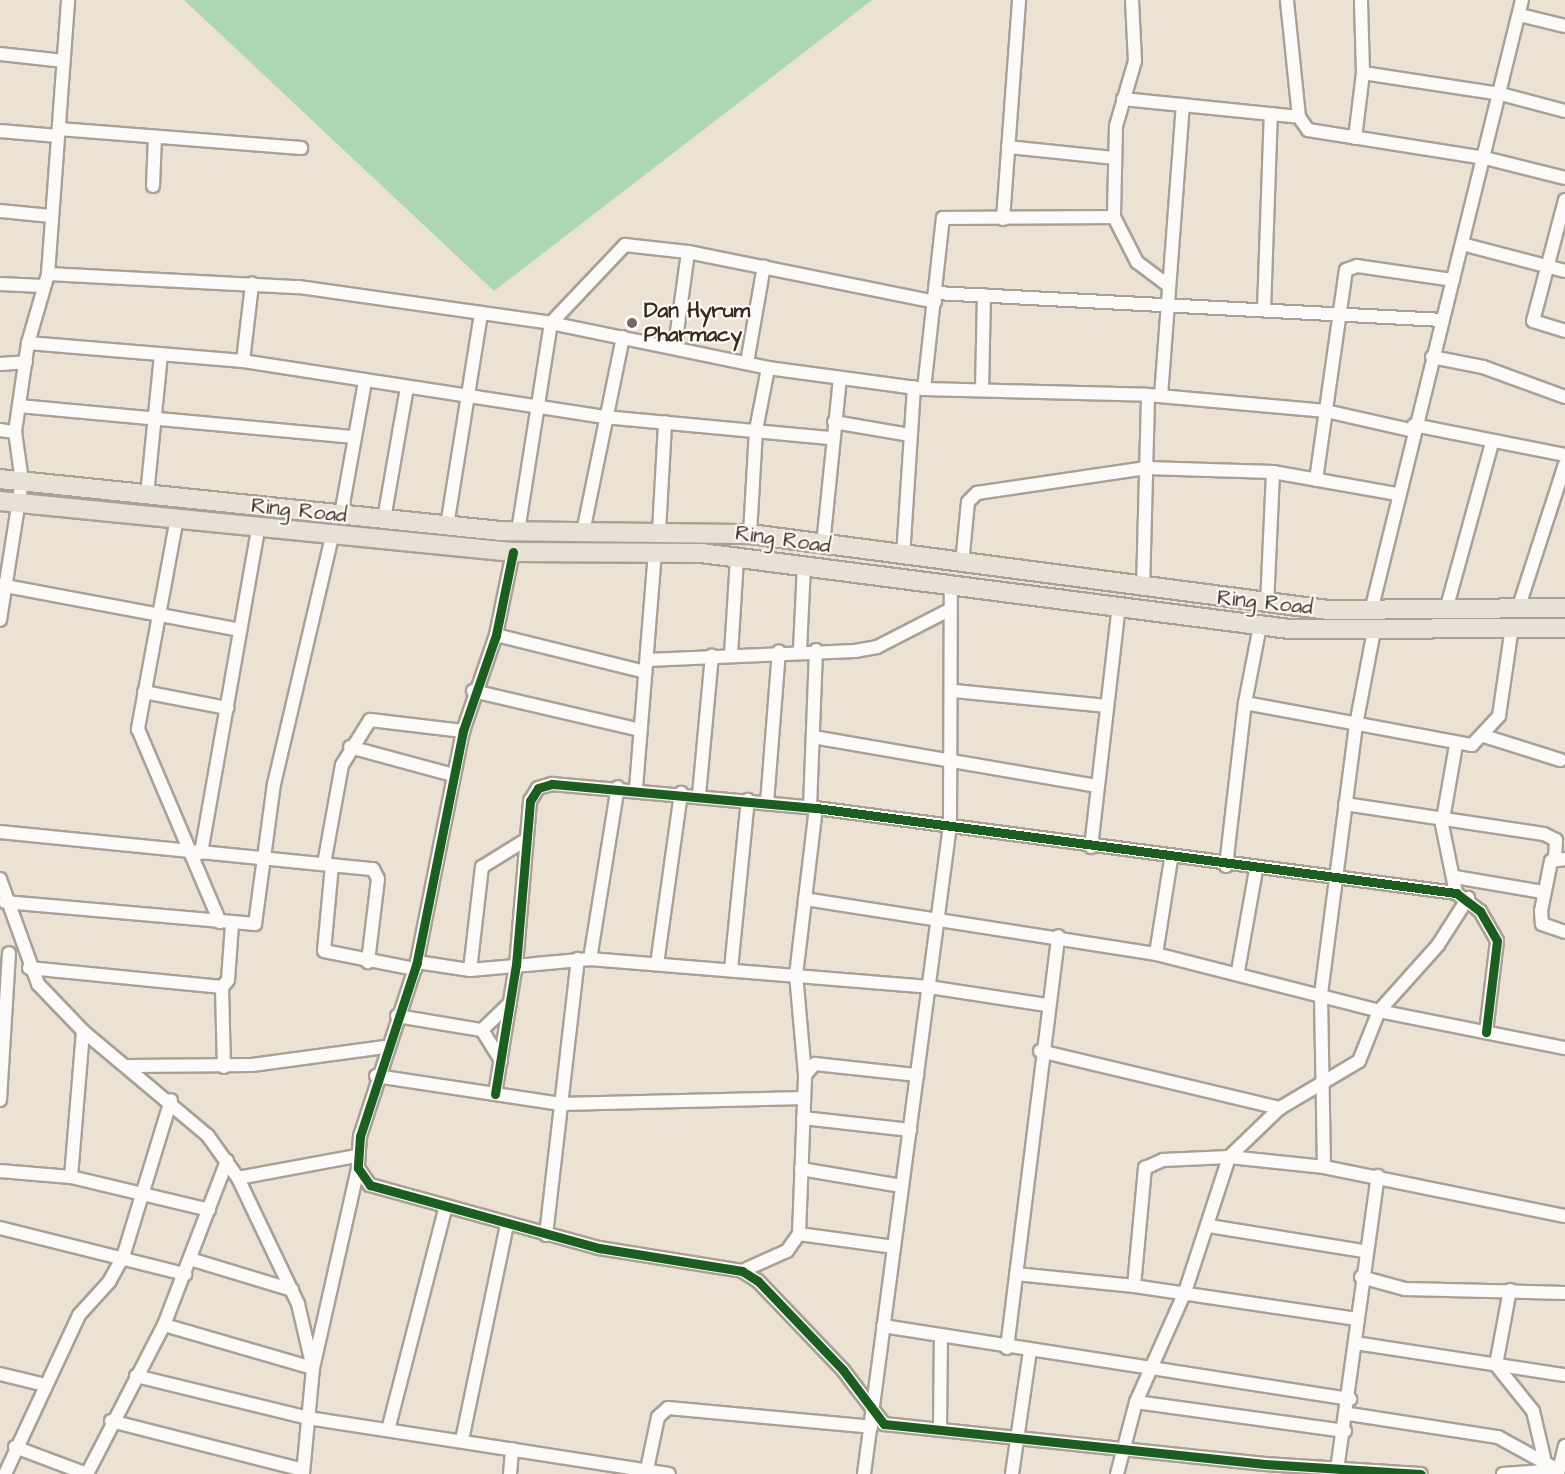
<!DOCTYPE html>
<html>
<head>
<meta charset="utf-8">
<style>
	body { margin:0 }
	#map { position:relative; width:1565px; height:1474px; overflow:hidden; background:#ebe2d4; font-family:"Architects Daughter",sans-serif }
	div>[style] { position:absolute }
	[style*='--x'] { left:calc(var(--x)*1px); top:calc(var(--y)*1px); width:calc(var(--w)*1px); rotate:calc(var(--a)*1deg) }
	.green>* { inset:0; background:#acd7b0 }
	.roads { filter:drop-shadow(2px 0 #a8a198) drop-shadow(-2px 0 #a8a198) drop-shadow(0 2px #a8a198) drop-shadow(0 -2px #a8a198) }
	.street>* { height:12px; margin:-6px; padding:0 6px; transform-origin:6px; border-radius:6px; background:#fcfbf9 }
	.primary>* { height:18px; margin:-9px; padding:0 9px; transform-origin:9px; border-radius:9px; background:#e8e1d5 }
	.cycleway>* { height:9px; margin:-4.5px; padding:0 4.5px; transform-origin:4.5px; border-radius:4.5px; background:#1b5e20 }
	.dots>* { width:16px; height:16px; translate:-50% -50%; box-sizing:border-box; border:3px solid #fdfcf7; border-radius:50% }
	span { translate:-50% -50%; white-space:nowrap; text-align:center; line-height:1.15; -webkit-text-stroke:4.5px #fdfcf7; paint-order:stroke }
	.poi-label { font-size:21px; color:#3b2a1e; font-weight:700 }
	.left { translate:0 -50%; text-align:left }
	.street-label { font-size:21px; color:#3b2a1e }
</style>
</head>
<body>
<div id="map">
	<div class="green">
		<div style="clip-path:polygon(184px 0,872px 0,494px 291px)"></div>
	</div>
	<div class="roads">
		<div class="street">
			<div style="--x:1132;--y:0;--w:61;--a:87.2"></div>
			<div style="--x:1135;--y:61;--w:68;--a:106.3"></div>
			<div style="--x:1116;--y:126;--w:91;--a:91.3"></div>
			<div style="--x:1114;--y:217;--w:51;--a:62.9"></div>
			<div style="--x:1137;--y:262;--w:40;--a:37"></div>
			<div style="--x:1520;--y:15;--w:46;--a:13.7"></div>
			<div style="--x:0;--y:54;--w:63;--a:6.3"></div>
			<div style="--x:1363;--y:73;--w:140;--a:8.7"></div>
			<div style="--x:1501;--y:94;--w:66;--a:14.9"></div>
			<div style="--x:1123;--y:99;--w:177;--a:5.8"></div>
			<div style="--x:1299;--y:117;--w:118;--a:-95.9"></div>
			<div style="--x:1299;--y:117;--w:16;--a:55"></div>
			<div style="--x:1308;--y:130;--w:179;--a:9"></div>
			<div style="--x:1485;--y:158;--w:82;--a:14"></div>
			<div style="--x:59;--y:129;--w:243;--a:4.5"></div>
			<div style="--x:0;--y:131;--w:58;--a:4.9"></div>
			<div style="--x:1355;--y:138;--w:65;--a:-83"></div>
			<div style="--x:1363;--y:73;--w:73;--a:-91.6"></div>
			<div style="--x:1008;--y:147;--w:107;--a:5.9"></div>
			<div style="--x:153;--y:186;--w:49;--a:-87.7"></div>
			<div style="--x:1565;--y:200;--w:125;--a:104.8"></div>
			<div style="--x:1533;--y:321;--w:34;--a:17"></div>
			<div style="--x:0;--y:211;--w:50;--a:5.7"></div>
			<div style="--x:1003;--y:219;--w:220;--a:-85.8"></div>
			<div style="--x:1462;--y:244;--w:106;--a:14.7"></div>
			<div style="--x:48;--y:274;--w:251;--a:3"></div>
			<div style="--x:299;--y:287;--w:255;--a:8.1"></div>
			<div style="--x:551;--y:323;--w:222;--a:11.7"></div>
			<div style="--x:768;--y:368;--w:157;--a:7.7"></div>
			<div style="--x:924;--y:389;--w:224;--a:1.5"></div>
			<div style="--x:1148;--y:395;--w:179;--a:5.1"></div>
			<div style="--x:1326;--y:411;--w:90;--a:12.8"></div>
			<div style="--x:0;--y:284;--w:43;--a:2.7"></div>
			<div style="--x:936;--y:293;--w:507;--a:3.05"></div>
			<div style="--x:1264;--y:310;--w:196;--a:-88"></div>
			<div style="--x:28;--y:343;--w:216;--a:4.8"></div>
			<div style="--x:243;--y:361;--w:365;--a:8.8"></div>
			<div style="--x:604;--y:417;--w:229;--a:5.3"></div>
			<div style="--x:675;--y:346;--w:95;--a:-82.1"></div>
			<div style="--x:1432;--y:357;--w:52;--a:11.1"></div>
			<div style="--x:1483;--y:367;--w:87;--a:20.1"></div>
			<div style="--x:243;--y:361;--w:78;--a:-83.3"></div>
			<div style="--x:747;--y:363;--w:98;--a:-80.1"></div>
			<div style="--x:0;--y:364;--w:26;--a:-4"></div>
			<div style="--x:924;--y:389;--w:172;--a:-83.7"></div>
			<div style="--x:943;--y:218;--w:171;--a:-0.3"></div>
			<div style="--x:982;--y:390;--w:95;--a:-88.8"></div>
			<div style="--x:1161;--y:396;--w:292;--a:-85.7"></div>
			<div style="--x:19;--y:406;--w:337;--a:5.3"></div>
			<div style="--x:834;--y:422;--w:76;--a:9.8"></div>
			<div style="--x:1414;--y:425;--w:154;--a:11.2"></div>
			<div style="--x:0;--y:430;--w:15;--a:8"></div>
			<div style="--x:1316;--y:480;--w:212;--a:-81.9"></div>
			<div style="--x:1346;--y:270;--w:12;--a:-20"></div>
			<div style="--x:1357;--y:266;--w:97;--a:8.3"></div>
			<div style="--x:147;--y:495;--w:141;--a:-84.3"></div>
			<div style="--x:341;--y:515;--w:136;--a:-79.8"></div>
			<div style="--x:177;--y:518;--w:215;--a:100.5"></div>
			<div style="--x:138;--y:729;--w:210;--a:67"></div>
			<div style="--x:384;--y:519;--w:134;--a:-80.1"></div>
			<div style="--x:447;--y:526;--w:216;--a:-80.9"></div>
			<div style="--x:518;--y:531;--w:211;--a:-81"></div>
			<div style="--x:551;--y:323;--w:108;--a:-46.5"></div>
			<div style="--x:625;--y:245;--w:63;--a:6.3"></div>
			<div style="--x:688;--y:252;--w:252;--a:11.4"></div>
			<div style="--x:659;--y:531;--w:109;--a:-86.8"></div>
			<div style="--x:583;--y:532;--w:199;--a:-78.4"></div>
			<div style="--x:750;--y:534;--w:104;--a:-86.7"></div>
			<div style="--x:756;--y:430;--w:63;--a:-79"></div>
			<div style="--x:823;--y:545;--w:168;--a:-84.2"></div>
			<div style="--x:513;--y:552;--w:85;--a:101.6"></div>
			<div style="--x:496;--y:635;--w:102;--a:109"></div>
			<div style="--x:463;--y:731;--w:236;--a:101.3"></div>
			<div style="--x:417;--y:962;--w:183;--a:108.1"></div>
			<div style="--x:360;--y:1136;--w:32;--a:94"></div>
			<div style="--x:358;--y:1168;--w:21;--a:55"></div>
			<div style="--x:370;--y:1185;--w:238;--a:15.4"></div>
			<div style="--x:599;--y:1248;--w:145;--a:9.1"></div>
			<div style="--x:742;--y:1271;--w:19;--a:32"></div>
			<div style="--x:758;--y:1281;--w:123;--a:46.3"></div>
			<div style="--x:843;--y:1370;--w:68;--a:52.8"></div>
			<div style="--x:884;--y:1424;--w:383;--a:6"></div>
			<div style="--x:1265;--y:1464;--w:156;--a:3.7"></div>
			<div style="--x:903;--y:557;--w:170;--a:-86.3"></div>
			<div style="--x:962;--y:564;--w:62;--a:-84.5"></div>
			<div style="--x:968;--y:502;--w:13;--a:-45"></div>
			<div style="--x:977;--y:493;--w:171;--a:-8.4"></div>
			<div style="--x:1146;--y:468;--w:127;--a:1.8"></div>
			<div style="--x:1273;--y:472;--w:125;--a:10.1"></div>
			<div style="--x:0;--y:585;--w:244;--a:10.6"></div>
			<div style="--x:1143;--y:589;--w:194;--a:-88.5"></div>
			<div style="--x:1267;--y:605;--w:133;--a:-87.4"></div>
			<div style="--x:1518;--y:609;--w:152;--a:-72"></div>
			<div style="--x:1446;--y:610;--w:173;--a:-74.6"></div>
			<div style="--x:1371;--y:611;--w:629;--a:-76.12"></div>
			<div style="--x:0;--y:620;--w:141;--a:-81"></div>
			<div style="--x:22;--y:481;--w:49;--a:-98.1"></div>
			<div style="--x:15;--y:432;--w:90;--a:-81.7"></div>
			<div style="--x:28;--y:343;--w:72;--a:-73.8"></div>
			<div style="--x:48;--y:274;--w:275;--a:-85.8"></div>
			<div style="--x:496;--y:635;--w:154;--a:13.9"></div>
			<div style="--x:800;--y:650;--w:84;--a:-87.3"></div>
			<div style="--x:731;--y:654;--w:96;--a:-86.4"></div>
			<div style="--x:647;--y:660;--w:208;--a:-2.5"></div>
			<div style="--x:855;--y:651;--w:22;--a:-10"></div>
			<div style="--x:877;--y:647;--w:81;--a:-27.2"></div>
			<div style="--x:473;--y:691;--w:172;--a:13.1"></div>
			<div style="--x:954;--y:691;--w:154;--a:5.6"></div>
			<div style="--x:144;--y:692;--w:85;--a:10.9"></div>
			<div style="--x:1245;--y:703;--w:231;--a:10.5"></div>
			<div style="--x:1472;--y:745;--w:40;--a:-47"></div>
			<div style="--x:1499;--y:716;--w:90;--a:-81.7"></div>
			<div style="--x:1484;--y:736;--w:80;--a:17.5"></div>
			<div style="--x:813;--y:737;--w:289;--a:9.8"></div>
			<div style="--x:350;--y:747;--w:107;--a:15.2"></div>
			<div style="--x:636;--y:788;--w:236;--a:-85.4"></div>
			<div style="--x:699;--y:795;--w:140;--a:-84.7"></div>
			<div style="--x:767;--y:803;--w:152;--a:-85.5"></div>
			<div style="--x:1345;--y:804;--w:201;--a:8.6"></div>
			<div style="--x:1544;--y:834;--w:13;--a:27"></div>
			<div style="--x:1556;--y:840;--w:18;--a:93"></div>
			<div style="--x:810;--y:807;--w:157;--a:-87.8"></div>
			<div style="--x:0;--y:832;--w:375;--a:5.7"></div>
			<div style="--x:373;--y:869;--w:11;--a:63"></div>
			<div style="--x:378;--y:879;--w:84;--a:96.9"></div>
			<div style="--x:1091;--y:847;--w:243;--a:-83.4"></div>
			<div style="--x:201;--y:853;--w:333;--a:-80"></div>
			<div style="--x:1565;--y:859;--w:14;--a:172"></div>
			<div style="--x:1551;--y:861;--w:51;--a:101.3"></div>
			<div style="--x:1541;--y:911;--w:13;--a:86"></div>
			<div style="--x:1542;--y:924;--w:24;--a:19"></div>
			<div style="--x:324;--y:864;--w:101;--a:-79.7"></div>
			<div style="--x:342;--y:765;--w:53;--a:-58.1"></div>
			<div style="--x:370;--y:720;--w:94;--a:6.7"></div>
			<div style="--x:332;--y:865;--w:86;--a:95.3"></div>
			<div style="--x:324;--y:951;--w:93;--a:11.2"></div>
			<div style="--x:1226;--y:866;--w:164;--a:-83.4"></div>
			<div style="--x:1245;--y:703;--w:78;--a:-79"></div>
			<div style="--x:1455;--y:877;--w:89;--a:9.7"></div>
			<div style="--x:0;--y:879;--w:112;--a:70.1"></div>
			<div style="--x:38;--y:984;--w:65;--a:46.2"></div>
			<div style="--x:83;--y:1031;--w:163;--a:40"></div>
			<div style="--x:208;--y:1136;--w:52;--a:54.5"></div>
			<div style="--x:238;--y:1178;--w:140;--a:64.5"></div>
			<div style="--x:298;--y:1304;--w:66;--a:76.8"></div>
			<div style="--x:313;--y:1368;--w:106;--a:95.4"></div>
			<div style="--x:1456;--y:893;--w:69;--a:-101.6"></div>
			<div style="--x:1442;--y:825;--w:81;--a:-80.1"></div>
			<div style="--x:805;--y:899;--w:355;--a:8.9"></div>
			<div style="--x:1156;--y:954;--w:230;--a:14.3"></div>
			<div style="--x:1379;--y:1011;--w:190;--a:11.3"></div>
			<div style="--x:5;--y:902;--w:251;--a:5"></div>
			<div style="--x:255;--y:924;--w:141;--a:-82.3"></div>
			<div style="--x:274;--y:784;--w:258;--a:-76.8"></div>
			<div style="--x:1156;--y:954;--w:96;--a:-81"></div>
			<div style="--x:590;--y:959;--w:174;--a:-80.8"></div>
			<div style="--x:417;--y:962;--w:54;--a:8.6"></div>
			<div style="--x:470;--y:970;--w:121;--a:-5.2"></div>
			<div style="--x:590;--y:959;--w:340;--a:4.7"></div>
			<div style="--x:929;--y:987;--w:118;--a:8.7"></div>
			<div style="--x:657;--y:964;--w:173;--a:-82"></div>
			<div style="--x:29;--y:968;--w:194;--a:5.6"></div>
			<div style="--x:222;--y:987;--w:9;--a:-49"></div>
			<div style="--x:228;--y:980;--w:56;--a:-85.9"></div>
			<div style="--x:731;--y:969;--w:170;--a:-84.3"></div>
			<div style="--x:470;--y:970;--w:104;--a:-83.4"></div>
			<div style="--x:482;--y:867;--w:53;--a:-31.9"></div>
			<div style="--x:1238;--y:971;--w:103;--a:-79.9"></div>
			<div style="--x:222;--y:987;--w:80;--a:88.6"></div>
			<div style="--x:397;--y:1016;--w:86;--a:9.4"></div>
			<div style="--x:482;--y:1030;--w:36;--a:58"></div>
			<div style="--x:482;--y:1030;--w:39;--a:-44"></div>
			<div style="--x:1040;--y:1051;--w:247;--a:13.4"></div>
			<div style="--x:129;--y:1066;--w:123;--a:-0.5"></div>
			<div style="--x:252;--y:1065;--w:134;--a:-7.7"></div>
			<div style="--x:805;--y:1075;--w:15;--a:-48"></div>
			<div style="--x:815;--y:1064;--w:103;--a:6.2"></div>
			<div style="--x:376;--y:1076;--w:187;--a:8.6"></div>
			<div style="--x:561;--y:1104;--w:243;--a:-1.4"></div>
			<div style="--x:495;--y:1094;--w:131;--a:-80.8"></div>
			<div style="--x:516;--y:965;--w:165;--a:-85.1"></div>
			<div style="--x:530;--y:801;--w:15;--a:-58"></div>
			<div style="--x:538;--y:788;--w:15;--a:-16"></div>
			<div style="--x:552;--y:784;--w:265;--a:5.2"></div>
			<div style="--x:816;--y:808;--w:646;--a:7.57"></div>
			<div style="--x:1456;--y:893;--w:30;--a:37"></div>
			<div style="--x:1480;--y:911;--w:34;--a:60"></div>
			<div style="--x:1497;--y:941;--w:92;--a:96.9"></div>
			<div style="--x:0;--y:1100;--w:147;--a:-86.5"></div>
			<div style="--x:803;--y:1118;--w:108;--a:6.4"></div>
			<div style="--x:1324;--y:1167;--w:173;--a:-91"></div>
			<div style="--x:1321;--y:994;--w:271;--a:-82.6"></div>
			<div style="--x:1356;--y:725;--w:96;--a:-79.2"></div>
			<div style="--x:801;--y:1169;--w:102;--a:9.6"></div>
			<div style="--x:0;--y:1171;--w:71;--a:4.8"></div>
			<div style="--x:71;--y:1177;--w:142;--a:13.4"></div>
			<div style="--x:71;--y:1177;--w:146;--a:-85.3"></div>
			<div style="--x:238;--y:1178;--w:121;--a:-10.5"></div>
			<div style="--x:1209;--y:1226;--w:157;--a:9.2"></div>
			<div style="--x:0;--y:1228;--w:191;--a:14"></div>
			<div style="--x:799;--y:1234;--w:96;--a:7.8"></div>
			<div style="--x:546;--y:1235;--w:278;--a:-83.4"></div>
			<div style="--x:190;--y:1259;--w:107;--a:16.9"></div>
			<div style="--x:742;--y:1271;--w:49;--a:-24"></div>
			<div style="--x:787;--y:1251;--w:21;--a:-55"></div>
			<div style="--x:799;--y:1234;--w:159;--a:-87.8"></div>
			<div style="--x:805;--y:1075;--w:100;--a:-95.1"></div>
			<div style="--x:796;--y:975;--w:168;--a:-83.2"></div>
			<div style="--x:1016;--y:1274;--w:119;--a:5.8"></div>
			<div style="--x:1361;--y:1277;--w:46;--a:15.3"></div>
			<div style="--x:1405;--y:1289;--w:160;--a:1.4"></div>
			<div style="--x:1510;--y:1290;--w:76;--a:100.6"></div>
			<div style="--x:1496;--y:1365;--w:59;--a:51.2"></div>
			<div style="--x:1533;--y:1411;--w:48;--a:76.8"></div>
			<div style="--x:1357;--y:1319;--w:225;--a:-171.6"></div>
			<div style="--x:1134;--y:1286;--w:119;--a:-84.7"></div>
			<div style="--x:1145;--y:1168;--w:20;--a:-24"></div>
			<div style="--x:1163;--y:1160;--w:66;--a:-2.6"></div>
			<div style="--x:1229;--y:1157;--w:96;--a:6"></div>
			<div style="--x:1324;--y:1167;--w:246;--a:11.5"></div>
			<div style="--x:164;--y:1325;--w:155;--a:16.1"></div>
			<div style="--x:313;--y:1368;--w:205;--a:-77.3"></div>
			<div style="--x:883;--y:1326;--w:473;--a:8.9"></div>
			<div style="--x:1355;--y:1343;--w:212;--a:8.7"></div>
			<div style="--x:1007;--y:1348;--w:415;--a:-82.9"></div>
			<div style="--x:0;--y:1374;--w:46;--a:13.7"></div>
			<div style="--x:136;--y:1376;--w:177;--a:13.7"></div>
			<div style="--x:308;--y:1418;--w:365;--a:8.8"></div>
			<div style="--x:1136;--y:1402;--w:211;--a:7.9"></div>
			<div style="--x:1349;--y:1414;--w:151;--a:8.8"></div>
			<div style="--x:1498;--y:1437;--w:68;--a:28.8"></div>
			<div style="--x:111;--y:1421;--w:198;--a:14.3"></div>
			<div style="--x:940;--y:1428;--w:92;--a:-89.4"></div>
			<div style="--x:388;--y:1430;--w:231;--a:-75.5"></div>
			<div style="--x:462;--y:1440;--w:221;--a:-78.2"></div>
			<div style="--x:15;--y:1447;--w:77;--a:20.6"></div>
			<div style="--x:1337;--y:1470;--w:297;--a:-82.1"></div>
			<div style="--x:5;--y:1474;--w:175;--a:-65"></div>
			<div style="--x:79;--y:1315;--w:45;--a:-47.7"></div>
			<div style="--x:109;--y:1282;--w:29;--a:-61"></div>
			<div style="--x:123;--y:1257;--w:164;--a:-73"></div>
			<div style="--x:87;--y:1474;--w:168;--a:-62.7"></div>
			<div style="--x:164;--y:1325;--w:176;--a:-69"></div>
			<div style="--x:510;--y:1474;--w:25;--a:-85"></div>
			<div style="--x:646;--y:1474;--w:58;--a:-78.1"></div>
			<div style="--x:658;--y:1417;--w:13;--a:-42"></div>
			<div style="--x:668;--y:1408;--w:204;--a:5.3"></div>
			<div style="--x:864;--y:1474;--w:655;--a:-82.45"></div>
			<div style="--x:950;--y:825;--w:240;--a:-89.8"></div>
			<div style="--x:1012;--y:1474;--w:124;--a:-81.7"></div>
			<div style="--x:1117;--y:1474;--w:74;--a:-75.2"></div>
			<div style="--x:1136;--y:1402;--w:120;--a:-66"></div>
			<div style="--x:1185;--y:1292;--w:142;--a:-71.9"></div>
			<div style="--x:1229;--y:1157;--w:71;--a:-43.9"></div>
			<div style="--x:1280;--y:1108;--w:92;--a:-30.7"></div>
			<div style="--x:1359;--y:1061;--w:54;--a:-68.2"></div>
			<div style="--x:1379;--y:1011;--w:89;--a:-48.2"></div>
			<div style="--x:1438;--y:945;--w:56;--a:-57.4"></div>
			<div style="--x:1503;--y:1474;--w:55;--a:-4.2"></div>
			<div style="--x:1558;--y:1474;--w:29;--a:-76"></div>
		</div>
		<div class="primary">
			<div style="--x:0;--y:479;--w:504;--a:5.93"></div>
			<div style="--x:501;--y:531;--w:249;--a:0.7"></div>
			<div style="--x:750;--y:534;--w:583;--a:7.49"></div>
			<div style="--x:1328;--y:610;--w:237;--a:-0.5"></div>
			<div style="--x:0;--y:501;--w:516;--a:5.68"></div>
			<div style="--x:513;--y:552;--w:188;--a:0.3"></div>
			<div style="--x:701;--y:553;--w:593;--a:7.36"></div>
			<div style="--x:1289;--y:629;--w:276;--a:-0.2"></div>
		</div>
	</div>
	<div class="cycleway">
		<div style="--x:513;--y:552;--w:85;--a:101.6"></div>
		<div style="--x:496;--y:635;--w:102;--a:109"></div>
		<div style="--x:463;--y:731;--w:236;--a:101.3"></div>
		<div style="--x:417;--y:962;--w:183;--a:108.1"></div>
		<div style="--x:360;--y:1136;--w:32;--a:94"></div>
		<div style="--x:358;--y:1168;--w:21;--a:55"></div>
		<div style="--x:370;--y:1185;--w:238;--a:15.4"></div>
		<div style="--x:599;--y:1248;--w:145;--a:9.1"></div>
		<div style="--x:742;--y:1271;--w:19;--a:32"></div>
		<div style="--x:758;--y:1281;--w:123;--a:46.3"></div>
		<div style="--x:843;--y:1370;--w:68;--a:52.8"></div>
		<div style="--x:884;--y:1424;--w:383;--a:6"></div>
		<div style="--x:1265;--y:1464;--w:156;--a:3.7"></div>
		<div style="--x:495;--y:1094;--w:131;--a:-80.8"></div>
		<div style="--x:516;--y:965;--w:165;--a:-85.1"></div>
		<div style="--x:530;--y:801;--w:15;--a:-58"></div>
		<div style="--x:538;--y:788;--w:15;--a:-16"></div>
		<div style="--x:552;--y:784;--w:265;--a:5.2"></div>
		<div style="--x:816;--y:808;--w:646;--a:7.57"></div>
		<div style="--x:1456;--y:893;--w:30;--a:37"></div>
		<div style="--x:1480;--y:911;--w:34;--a:60"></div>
		<div style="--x:1497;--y:941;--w:92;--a:96.9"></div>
	</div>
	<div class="dots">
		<div style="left:632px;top:323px;background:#796a5e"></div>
	</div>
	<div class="poi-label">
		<span class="left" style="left:644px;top:323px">Dan Hyrum<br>Pharmacy</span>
	</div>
	<div class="street-label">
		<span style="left:299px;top:511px;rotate:6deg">Ring Road</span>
		<span style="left:783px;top:540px;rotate:8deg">Ring Road</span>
		<span style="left:1265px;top:603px;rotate:6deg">Ring Road</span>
	</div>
</div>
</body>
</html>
